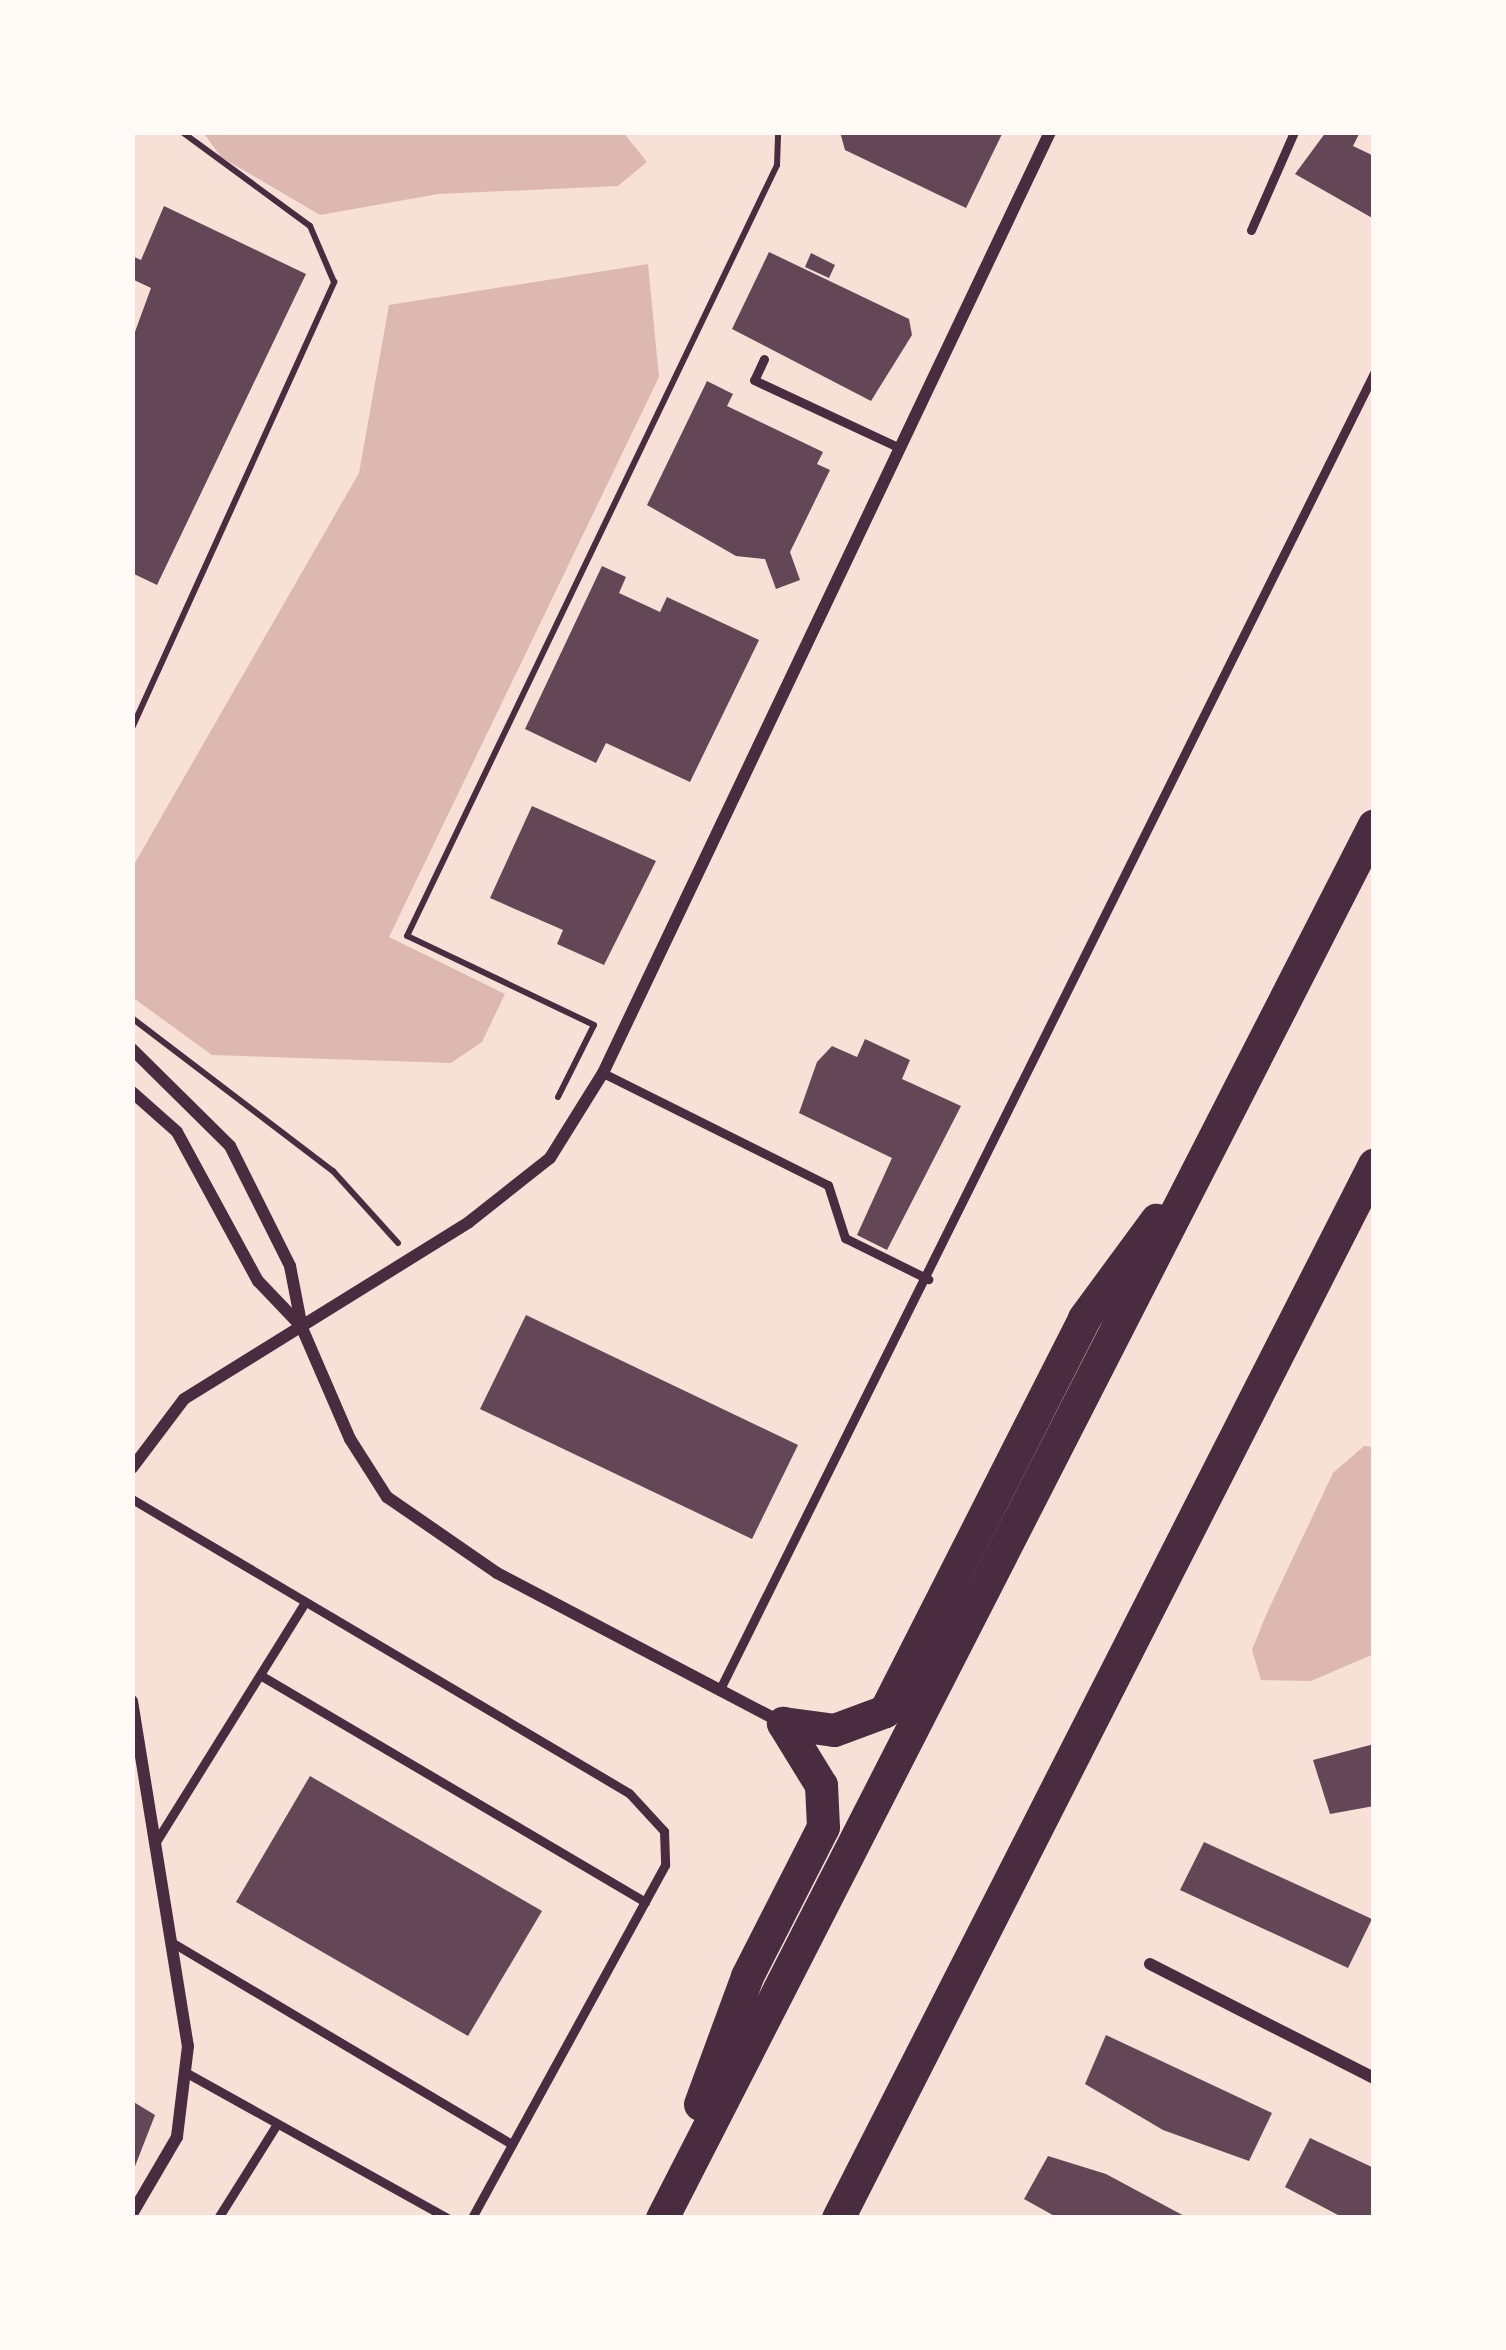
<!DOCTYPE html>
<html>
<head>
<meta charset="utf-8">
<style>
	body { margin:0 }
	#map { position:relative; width:1506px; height:2350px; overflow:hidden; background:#f7e1d7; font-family:Karla,sans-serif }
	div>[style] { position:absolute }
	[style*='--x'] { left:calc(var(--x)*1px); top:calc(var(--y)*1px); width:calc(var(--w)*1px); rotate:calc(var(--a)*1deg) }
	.water>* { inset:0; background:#dcb8b0 }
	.building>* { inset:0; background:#644757 }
	.path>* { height:6px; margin:-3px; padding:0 3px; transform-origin:3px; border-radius:3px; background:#4a2c40 }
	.service>* { height:9px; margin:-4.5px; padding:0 4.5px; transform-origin:4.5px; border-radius:4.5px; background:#4a2c40 }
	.minor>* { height:12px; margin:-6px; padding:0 6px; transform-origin:6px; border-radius:6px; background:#4a2c40 }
	.trunk>* { height:33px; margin:-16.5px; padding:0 16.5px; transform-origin:16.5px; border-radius:16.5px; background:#4a2c40 }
	span { translate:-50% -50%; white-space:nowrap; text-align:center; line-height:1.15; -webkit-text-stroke:10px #fffaf5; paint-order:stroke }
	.frame { position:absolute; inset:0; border:135px solid #fffaf5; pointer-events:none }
</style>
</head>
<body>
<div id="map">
	<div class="water">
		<div style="clip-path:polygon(203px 132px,623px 132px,647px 162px,618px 186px,438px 194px,320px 215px,221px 157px)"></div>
		<div style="clip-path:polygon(648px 264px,659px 377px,389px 937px,505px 994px,482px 1042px,451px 1063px,212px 1055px,132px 997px,132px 868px,359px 473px,389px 305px)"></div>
		<div style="clip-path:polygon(1364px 1446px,1374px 1447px,1374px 1654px,1311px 1681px,1261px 1680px,1252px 1650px,1266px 1615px,1333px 1473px)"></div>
	</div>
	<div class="building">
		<div style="clip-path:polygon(840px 132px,1003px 132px,966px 208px,845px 150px)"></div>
		<div style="clip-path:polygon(1326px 132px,1360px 132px,1353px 146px,1374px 156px,1374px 219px,1295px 174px)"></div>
		<div style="clip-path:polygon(164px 206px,306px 274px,157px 585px,132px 573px,132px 340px,151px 288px,132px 279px,132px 256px,141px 260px)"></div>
		<div style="clip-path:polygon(769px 252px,909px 319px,912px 335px,871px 401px,732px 329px)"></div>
		<div style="clip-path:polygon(811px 253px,835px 265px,829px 278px,805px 267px)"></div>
		<div style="clip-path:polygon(707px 381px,733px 394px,727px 406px,823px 452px,817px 464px,830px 470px,790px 552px,800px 580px,776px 589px,765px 559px,736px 556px,647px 505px)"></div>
		<div style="clip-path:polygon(602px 566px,626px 577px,619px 593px,660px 612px,667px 597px,759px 640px,690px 782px,606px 743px,596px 763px,525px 729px)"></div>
		<div style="clip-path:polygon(532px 806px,656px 861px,604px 965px,557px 944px,563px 930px,490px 898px)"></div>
		<div style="clip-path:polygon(865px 1039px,910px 1060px,902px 1079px,961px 1106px,887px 1250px,857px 1235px,892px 1158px,799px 1113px,817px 1062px,832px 1046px,857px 1057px)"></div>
		<div style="clip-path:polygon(526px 1315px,798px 1445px,752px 1539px,480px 1409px)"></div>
		<div style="clip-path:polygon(1374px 1744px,1374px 1806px,1330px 1814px,1313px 1760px)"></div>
		<div style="clip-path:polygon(310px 1776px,542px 1911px,468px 2036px,236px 1902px)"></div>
		<div style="clip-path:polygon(1204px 1842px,1372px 1919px,1348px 1968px,1180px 1890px)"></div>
		<div style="clip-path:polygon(1106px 2035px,1272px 2113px,1249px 2161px,1163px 2130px,1085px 2084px)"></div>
		<div style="clip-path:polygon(132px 2101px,155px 2115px,132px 2174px)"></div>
		<div style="clip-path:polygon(1310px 2138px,1374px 2168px,1374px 2218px,1338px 2215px,1285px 2187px)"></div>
		<div style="clip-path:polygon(1048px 2156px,1106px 2174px,1188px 2218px,1058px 2218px,1024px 2199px)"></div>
	</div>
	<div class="path">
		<div style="--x:132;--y:728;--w:490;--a:-65.6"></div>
		<div style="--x:334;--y:282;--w:61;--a:-113.2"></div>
		<div style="--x:310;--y:226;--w:159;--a:-143.7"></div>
		<div style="--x:132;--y:1018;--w:253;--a:37.3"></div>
		<div style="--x:333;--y:1171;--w:97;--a:47.9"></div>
		<div style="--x:558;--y:1097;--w:80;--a:-63.4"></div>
		<div style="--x:594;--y:1025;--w:207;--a:-154.5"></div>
		<div style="--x:407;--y:936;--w:855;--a:-64.36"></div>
		<div style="--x:777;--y:165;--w:33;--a:-88"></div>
	</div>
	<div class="service">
		<div style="--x:1251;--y:230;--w:107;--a:-66.3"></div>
		<div style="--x:764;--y:359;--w:23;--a:115"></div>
		<div style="--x:754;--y:380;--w:161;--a:25"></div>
		<div style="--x:603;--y:1073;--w:251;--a:26.5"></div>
		<div style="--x:828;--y:1185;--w:56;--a:72.2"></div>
		<div style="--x:845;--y:1238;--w:93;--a:26.3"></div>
		<div style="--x:132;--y:1499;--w:577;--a:30.61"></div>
		<div style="--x:629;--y:1793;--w:52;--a:47.4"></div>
		<div style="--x:664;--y:1831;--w:34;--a:88"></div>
		<div style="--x:665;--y:1865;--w:402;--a:118.7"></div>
		<div style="--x:260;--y:1675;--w:447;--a:30.5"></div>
		<div style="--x:719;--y:1691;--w:1472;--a:-63.57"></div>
		<div style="--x:157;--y:1840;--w:280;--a:-58.1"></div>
		<div style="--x:173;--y:1943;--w:394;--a:30.7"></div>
		<div style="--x:185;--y:2072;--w:300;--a:29.1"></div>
		<div style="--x:218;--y:2218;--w:111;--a:-57.9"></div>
	</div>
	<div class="minor">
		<div style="--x:132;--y:1049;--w:138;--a:44.7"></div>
		<div style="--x:230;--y:1146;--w:134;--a:63.4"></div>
		<div style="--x:290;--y:1266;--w:63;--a:79"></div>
		<div style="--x:302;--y:1328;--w:121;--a:66.6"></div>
		<div style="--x:350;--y:1439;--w:69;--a:57.5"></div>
		<div style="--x:387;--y:1497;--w:134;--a:34.6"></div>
		<div style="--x:497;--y:1573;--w:323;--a:27.7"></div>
		<div style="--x:132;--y:1092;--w:60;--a:41.6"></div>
		<div style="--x:177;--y:1132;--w:170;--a:61.5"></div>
		<div style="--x:258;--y:1281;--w:64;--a:46.3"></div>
		<div style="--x:132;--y:1468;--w:86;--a:-53"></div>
		<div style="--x:184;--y:1399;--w:335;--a:-31.8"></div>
		<div style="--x:469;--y:1222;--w:103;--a:-38.3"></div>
		<div style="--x:550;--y:1158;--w:100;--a:-58.1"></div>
		<div style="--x:603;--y:1073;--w:1042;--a:-64.59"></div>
		<div style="--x:132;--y:1701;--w:350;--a:80.8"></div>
		<div style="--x:188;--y:2046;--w:92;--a:96.9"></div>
		<div style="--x:177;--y:2137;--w:89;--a:120.3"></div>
		<div style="--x:1150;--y:1964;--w:251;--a:27"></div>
	</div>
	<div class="trunk">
		<div style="--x:783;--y:1723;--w:51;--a:7.8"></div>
		<div style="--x:834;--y:1730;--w:54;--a:-20.4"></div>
		<div style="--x:885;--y:1711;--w:441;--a:-63.1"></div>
		<div style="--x:1084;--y:1318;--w:122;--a:-53.7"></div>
		<div style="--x:700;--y:2104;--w:136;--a:-69.8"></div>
		<div style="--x:747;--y:1976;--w:167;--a:-63"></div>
		<div style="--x:823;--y:1827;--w:42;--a:-92.7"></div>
		<div style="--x:821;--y:1785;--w:73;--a:-121.5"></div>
		<div style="--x:662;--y:2218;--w:1564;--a:-62.93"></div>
		<div style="--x:838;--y:2218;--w:1182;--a:-63.04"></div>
	</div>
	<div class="frame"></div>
</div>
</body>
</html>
